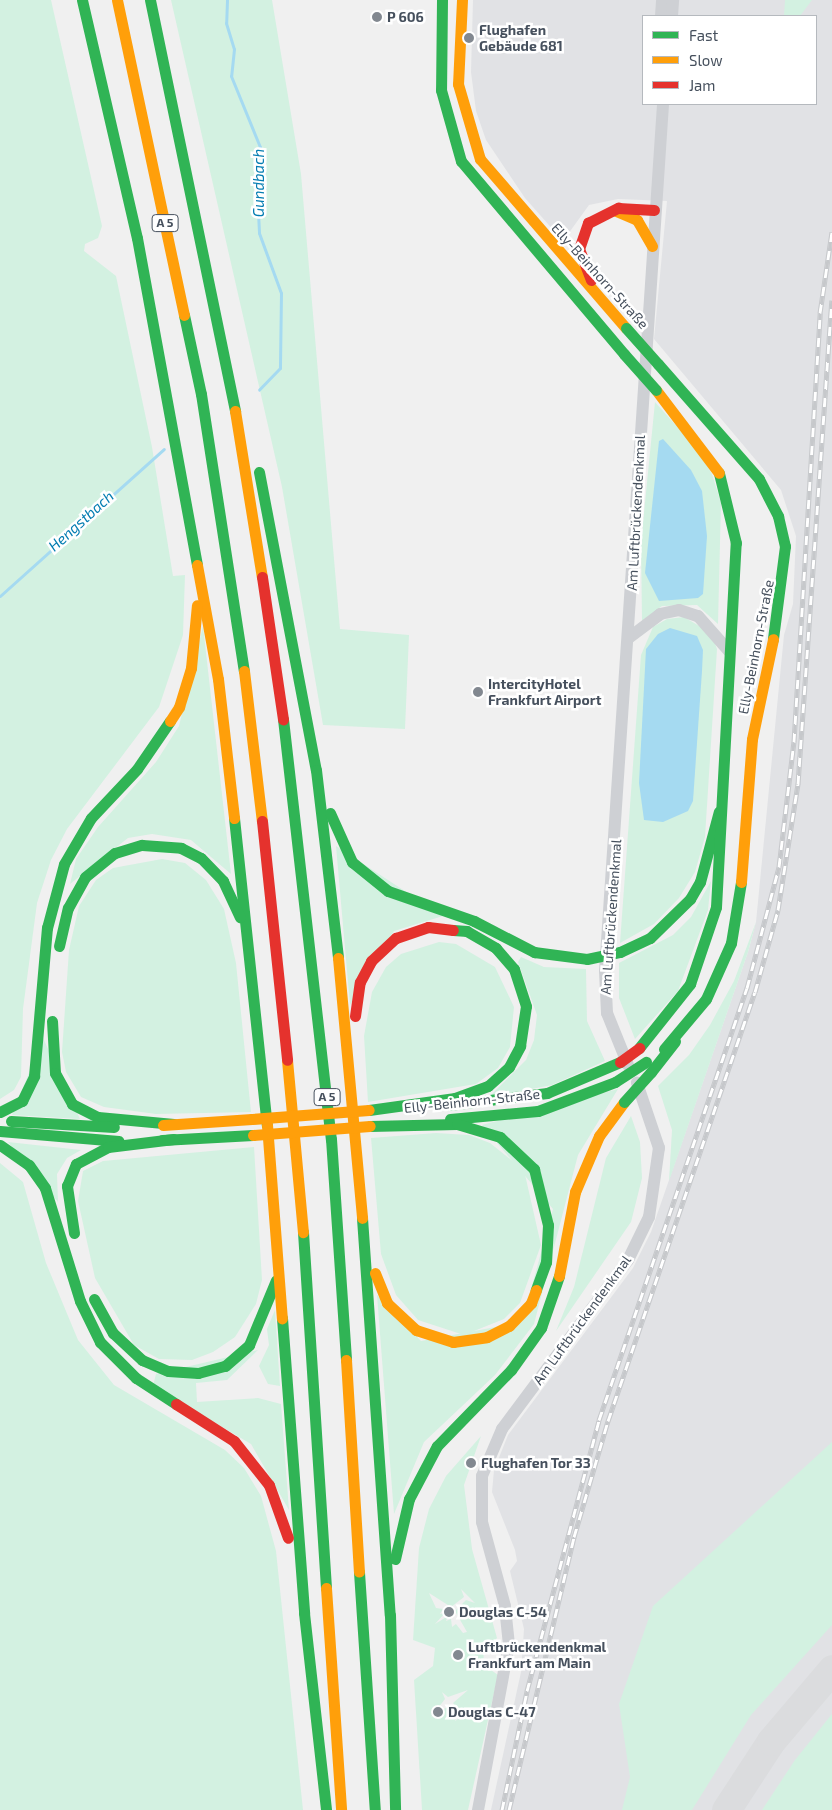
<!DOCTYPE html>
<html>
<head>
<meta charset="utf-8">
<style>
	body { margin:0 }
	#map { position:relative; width:832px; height:1810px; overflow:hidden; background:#f0f0f0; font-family:"Exo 2",sans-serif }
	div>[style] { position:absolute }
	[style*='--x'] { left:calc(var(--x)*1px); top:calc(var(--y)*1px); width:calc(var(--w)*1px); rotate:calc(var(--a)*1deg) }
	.airport>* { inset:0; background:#e1e2e5 }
	.green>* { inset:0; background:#d3f1e1 }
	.water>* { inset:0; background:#a5daf1 }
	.stream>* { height:3px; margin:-1.5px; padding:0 1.5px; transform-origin:1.5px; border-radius:1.5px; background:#a5daf1 }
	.taxiway>* { height:29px; margin:-14.5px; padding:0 14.5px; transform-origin:14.5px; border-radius:14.5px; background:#dbdcde }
	.street>* { height:12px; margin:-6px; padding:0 6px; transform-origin:6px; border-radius:6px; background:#ced0d4 }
	.fast>* { height:11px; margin:-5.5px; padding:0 5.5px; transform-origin:5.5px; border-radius:5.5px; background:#30b455 }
	.slow>* { height:11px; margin:-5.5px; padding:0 5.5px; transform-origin:5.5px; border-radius:5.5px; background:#ff9f0a }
	.jam>* { height:11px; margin:-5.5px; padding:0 5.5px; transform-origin:5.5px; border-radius:5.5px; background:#e5322d }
	.rail>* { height:5px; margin-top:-2.5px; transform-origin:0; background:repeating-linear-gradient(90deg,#fff 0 9px,#c6c8cb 0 18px); box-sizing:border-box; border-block:1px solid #c6c8cb }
	.fast-bridge>* { height:11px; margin:-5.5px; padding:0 5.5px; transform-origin:5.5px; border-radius:5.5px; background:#30b455 }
	.slow-bridge>* { height:11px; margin:-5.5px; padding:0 5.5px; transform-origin:5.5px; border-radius:5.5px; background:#ff9f0a }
	.jam-bridge>* { height:11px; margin:-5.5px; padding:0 5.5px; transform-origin:5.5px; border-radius:5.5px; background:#e5322d }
	.dots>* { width:14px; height:14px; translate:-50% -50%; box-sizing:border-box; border:2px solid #fff; border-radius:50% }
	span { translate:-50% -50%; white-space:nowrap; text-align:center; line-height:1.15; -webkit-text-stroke:5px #fff; paint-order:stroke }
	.shield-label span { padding:1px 4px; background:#fff; border:1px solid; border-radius:4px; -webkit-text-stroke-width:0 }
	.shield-label { font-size:12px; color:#46505d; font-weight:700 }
	.poi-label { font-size:14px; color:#46505d; font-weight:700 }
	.left { translate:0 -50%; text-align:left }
	.street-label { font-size:14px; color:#46505d }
	.water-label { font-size:15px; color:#047db2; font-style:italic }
	.legend { position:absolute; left:642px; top:15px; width:175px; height:90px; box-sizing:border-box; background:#fff; border:1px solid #b5b9be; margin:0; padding:6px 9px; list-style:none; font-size:15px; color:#46505d }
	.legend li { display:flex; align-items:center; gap:10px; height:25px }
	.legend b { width:25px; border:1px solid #b5b9be }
</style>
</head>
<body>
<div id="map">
	<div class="airport">
		<div style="clip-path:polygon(evenodd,473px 0,832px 0,832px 1810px,491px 1810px,521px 1672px,524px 1629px,510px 1571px,517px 1561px,515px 1550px,492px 1492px,494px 1470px,508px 1435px,633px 1268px,651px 1232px,748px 952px,756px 922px,784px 635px,793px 604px,796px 536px,781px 490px,654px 339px,667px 201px,618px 199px,589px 205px,563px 241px,525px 198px,486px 140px,476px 111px,471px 72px,473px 0,643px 16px,816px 16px,816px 104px,643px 104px,643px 16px)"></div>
	</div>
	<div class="green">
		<div style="clip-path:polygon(0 0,51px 0,102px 226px,98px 238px,85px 244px,84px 251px,116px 276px,152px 447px,173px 576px,185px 575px,183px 635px,159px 707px,67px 829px,51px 860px,37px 903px,23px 1009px,21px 1077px,14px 1090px,0 1099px)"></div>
		<div style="clip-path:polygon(171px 0,272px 0,301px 174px,340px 629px,409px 635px,405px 729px,323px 725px,282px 487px)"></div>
		<div style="clip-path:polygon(785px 0,812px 0,800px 16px,784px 16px)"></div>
		<div style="clip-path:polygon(655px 402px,698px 450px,712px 474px,721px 503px,718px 624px,697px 605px,662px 606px,642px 621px,641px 543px)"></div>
		<div style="clip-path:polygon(684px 617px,711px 633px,717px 649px,705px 837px,695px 872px,679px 898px,654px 924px,620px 943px,641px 655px,653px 627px,667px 619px)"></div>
		<div style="clip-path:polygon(203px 626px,231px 874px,191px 840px,152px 834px,128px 838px,70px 884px,76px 859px,98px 827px,156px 762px,179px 726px)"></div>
		<div style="clip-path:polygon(336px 846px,443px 916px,394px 931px,350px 1005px)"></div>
		<div style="clip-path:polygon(162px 859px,185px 863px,206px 880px,224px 909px,236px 963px,251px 1112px,156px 1114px,104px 1107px,81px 1097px,66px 1072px,62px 1052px,69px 950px,79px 906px,96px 880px,113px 868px)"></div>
		<div style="clip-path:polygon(711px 881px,708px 910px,678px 991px,635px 1039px,619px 998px,619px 963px,673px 935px,691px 917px)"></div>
		<div style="clip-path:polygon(756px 922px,748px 952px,669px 1181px,672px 1130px,658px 1086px,689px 1055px,710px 1025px,734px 981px)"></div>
		<div style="clip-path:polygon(439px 942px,456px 944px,495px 967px,514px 1007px,510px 1047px,498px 1068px,476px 1084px,368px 1102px,364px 1036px,372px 992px,386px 967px,401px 954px)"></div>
		<div style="clip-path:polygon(521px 957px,544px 967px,586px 969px,587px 1021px,605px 1061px,552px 1085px,489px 1097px,526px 1060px,534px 1040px,537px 1015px,518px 962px)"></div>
		<div style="clip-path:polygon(43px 1038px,80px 1119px,12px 1115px)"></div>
		<div style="clip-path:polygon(618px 1089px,578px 1155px,534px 1324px,495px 1375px,424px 1442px,394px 1514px,377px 1295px,421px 1341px,522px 1322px,553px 1209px,482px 1125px)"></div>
		<div style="clip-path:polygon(631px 1116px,640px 1142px,642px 1178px,631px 1222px,556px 1331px,574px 1287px,606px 1158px)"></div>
		<div style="clip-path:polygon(436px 1133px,469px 1135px,490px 1143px,524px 1170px,541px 1245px,520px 1303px,504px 1319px,464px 1335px,418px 1320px,396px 1295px,381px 1254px,371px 1138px)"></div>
		<div style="clip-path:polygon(8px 1142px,81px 1150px,67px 1158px,57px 1174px,58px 1202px)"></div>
		<div style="clip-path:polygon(254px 1147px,262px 1280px,256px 1304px,235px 1337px,213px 1352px,192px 1360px,159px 1359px,134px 1345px,95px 1278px,78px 1201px,83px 1171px,103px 1161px)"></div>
		<div style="clip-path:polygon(0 1163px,23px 1182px,46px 1263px,78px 1340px,114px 1385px,225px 1450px,244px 1468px,261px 1496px,276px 1551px,303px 1810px,0 1810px)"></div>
		<div style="clip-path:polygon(275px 1310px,280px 1386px,268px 1384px,259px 1366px,269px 1345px,267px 1329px)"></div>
		<div style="clip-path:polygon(258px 1350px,227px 1380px,196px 1383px,197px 1402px,258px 1398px,281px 1404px,289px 1510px,251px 1444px,153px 1386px,156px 1374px)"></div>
		<div style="clip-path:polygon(evenodd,481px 1436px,464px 1485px,472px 1549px,497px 1638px,491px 1645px,483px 1644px,484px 1665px,498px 1675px,468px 1810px,422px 1810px,414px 1680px,433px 1666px,435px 1648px,413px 1640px,419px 1548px,429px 1509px,446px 1476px,481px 1436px,461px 1589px,475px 1603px,466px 1600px,455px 1611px,467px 1632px,463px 1633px,456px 1624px,452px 1627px,451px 1619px,446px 1621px,448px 1616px,435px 1624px,445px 1613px,440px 1614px,443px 1609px,436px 1608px,429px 1593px,451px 1607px,464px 1597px,461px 1589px,481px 1436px,468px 1690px,453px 1703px,464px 1715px,455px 1721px,457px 1715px,449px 1706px,431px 1717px,445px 1699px,442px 1692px,448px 1697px,468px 1690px)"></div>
		<div style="clip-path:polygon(832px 1442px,832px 1625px,751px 1715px,692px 1810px,622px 1810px,630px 1777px,619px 1704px,653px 1606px)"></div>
		<div style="clip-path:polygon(832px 1714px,832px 1810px,762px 1810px,795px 1760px)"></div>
	</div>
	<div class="water">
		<div style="clip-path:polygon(663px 439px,691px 470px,702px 491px,707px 536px,703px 594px,698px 598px,659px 601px,645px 573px,659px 441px)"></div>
		<div style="clip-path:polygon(670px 628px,697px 636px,703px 650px,702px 671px,693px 801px,688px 811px,663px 822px,644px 820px,639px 783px,646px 649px,658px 634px)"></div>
	</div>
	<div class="stream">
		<div style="--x:227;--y:0;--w:23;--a:92"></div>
		<div style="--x:226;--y:23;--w:27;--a:73"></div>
		<div style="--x:234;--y:49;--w:27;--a:96"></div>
		<div style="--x:231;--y:76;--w:77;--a:67.8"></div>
		<div style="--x:260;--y:147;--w:26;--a:99"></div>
		<div style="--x:256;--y:173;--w:60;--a:87.1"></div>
		<div style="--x:259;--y:233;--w:64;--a:69.9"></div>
		<div style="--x:281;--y:293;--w:75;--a:90.8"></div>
		<div style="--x:280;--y:368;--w:30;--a:134"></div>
		<div style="--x:0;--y:596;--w:220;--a:-41.9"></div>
	</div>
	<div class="taxiway">
		<div style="--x:726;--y:1810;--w:82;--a:-56.9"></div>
		<div style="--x:771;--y:1741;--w:94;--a:-49.7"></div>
	</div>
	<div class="street">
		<div style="--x:661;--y:16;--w:16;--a:-86"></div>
		<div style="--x:672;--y:16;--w:16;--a:-86"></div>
		<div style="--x:630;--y:637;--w:38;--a:-37"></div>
		<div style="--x:660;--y:614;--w:19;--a:-12"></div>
		<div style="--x:679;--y:610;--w:20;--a:18"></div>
		<div style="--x:698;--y:616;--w:47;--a:48.5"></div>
		<div style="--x:628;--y:1065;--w:56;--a:-112"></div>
		<div style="--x:607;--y:1013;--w:42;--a:-92.7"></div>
		<div style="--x:605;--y:971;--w:869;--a:-86.17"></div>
		<div style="--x:478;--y:1810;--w:168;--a:-79.4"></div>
		<div style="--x:509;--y:1645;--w:39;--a:-96"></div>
		<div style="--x:505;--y:1606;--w:87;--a:-105.3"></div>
		<div style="--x:482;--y:1522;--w:46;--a:-90"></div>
		<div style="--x:482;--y:1476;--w:51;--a:-66.9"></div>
		<div style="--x:502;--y:1429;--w:211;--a:-53.3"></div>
		<div style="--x:628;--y:1260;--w:48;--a:-64"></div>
		<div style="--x:649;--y:1217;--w:70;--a:-81.8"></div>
		<div style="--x:659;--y:1148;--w:69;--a:-108.7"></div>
	</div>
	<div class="fast">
		<div style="--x:82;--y:0;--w:244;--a:77"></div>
		<div style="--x:137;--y:238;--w:332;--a:79.6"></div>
		<div style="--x:150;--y:0;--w:420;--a:78.3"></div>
		<div style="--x:442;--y:0;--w:90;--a:90.6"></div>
		<div style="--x:441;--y:90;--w:74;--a:74.3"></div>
		<div style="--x:461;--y:161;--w:253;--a:49.8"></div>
		<div style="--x:184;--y:315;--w:81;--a:77.9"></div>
		<div style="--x:201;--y:394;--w:280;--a:81.2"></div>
		<div style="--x:658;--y:364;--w:153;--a:48.7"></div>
		<div style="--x:759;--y:479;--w:42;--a:62.8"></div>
		<div style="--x:778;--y:516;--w:31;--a:77"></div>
		<div style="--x:785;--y:546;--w:94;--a:97.4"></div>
		<div style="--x:259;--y:472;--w:303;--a:79.2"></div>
		<div style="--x:316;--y:770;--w:189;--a:83.3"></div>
		<div style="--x:283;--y:719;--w:423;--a:83.5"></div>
		<div style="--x:331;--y:1139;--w:222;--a:86.1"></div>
		<div style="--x:330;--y:813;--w:54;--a:65.8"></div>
		<div style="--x:352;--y:862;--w:46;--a:38.9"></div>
		<div style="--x:388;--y:891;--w:91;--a:19.2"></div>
		<div style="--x:474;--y:921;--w:68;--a:27.3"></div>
		<div style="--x:534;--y:952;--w:53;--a:7.5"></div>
		<div style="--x:234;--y:818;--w:309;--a:83.9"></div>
		<div style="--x:59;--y:946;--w:39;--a:-77"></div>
		<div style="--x:68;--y:908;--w:35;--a:-61"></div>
		<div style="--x:85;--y:877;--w:38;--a:-39"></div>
		<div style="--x:115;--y:853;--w:28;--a:-17"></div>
		<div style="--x:142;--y:845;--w:39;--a:4"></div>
		<div style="--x:181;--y:848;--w:22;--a:27"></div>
		<div style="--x:201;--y:858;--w:32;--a:46"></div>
		<div style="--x:223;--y:881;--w:40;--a:65"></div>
		<div style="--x:620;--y:952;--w:33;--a:-25"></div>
		<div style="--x:650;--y:938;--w:56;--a:-44.3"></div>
		<div style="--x:690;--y:899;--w:20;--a:-60"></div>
		<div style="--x:700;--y:882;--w:73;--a:-75"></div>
		<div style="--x:52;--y:1021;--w:52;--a:86.7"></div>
		<div style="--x:55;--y:1073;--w:35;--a:61"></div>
		<div style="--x:72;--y:1104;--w:29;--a:27"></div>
		<div style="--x:98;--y:1117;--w:76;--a:5.3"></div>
		<div style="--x:639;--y:1048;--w:82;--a:-51.4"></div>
		<div style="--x:690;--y:984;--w:81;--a:-71.3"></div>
		<div style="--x:716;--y:907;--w:365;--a:-86.9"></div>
		<div style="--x:736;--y:543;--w:72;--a:-103.7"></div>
		<div style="--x:664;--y:1049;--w:65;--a:-50"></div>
		<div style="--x:706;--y:999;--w:61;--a:-65.9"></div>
		<div style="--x:731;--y:943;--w:62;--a:-80.7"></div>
		<div style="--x:651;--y:1072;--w:39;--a:-52"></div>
		<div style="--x:449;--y:1105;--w:99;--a:-7"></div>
		<div style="--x:547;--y:1093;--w:79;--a:-23"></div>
		<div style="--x:369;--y:1110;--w:87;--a:-7.9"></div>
		<div style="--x:455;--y:1098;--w:35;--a:-20"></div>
		<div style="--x:488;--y:1086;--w:28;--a:-42"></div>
		<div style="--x:509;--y:1067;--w:24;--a:-62"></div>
		<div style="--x:520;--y:1046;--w:40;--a:-81.5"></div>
		<div style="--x:526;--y:1006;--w:39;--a:-108"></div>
		<div style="--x:514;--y:969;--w:28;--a:-131"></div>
		<div style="--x:496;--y:948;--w:34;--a:-150"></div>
		<div style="--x:467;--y:931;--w:14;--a:-176"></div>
		<div style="--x:0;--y:1112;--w:25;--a:-27"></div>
		<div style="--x:22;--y:1101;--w:28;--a:-64"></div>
		<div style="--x:34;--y:1076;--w:149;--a:-85"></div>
		<div style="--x:47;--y:928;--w:66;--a:-75.1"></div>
		<div style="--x:64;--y:864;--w:53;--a:-59.6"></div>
		<div style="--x:91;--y:818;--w:67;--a:-46.8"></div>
		<div style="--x:137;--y:769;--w:58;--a:-55.5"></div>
		<div style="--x:450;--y:1119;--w:88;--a:-5.2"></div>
		<div style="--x:538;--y:1111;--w:82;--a:-20.6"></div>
		<div style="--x:11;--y:1121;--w:103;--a:3.3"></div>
		<div style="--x:370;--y:1126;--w:87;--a:-1.3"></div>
		<div style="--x:457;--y:1124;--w:45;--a:16.8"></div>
		<div style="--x:500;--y:1137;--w:47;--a:43.3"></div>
		<div style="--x:534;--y:1169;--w:58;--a:76"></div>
		<div style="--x:548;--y:1225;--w:37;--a:93"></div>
		<div style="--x:546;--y:1262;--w:30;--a:110"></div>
		<div style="--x:0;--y:1131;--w:119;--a:4.8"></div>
		<div style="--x:162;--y:1140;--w:91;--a:-3.1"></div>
		<div style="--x:0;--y:1145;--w:35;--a:35"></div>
		<div style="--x:29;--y:1165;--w:28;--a:55"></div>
		<div style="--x:45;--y:1188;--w:118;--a:72.8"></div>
		<div style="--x:80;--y:1301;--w:46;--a:64"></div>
		<div style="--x:100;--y:1342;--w:51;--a:45"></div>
		<div style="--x:136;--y:1378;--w:48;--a:33"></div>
		<div style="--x:362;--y:1218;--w:398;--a:86"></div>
		<div style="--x:390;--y:1615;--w:195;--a:88.5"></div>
		<div style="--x:303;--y:1232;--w:357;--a:86.3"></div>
		<div style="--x:74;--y:1233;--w:48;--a:-98.5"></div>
		<div style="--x:67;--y:1186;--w:24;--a:-68"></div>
		<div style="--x:76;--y:1164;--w:36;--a:-28"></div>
		<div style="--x:108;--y:1147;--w:66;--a:-6.9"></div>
		<div style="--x:94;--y:1299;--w:39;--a:61"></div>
		<div style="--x:113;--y:1333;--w:40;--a:43"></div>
		<div style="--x:142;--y:1360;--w:28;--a:23"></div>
		<div style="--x:168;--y:1371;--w:30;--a:4"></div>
		<div style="--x:198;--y:1373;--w:28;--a:-15"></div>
		<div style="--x:225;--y:1366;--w:32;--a:-41"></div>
		<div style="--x:249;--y:1345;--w:70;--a:-67.4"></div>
		<div style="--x:282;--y:1318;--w:296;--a:85.7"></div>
		<div style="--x:304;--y:1613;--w:198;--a:83.6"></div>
		<div style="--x:395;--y:1559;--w:62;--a:-76.9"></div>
		<div style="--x:409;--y:1499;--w:60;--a:-62.2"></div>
		<div style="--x:437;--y:1446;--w:106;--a:-45.8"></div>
		<div style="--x:511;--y:1370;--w:52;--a:-54.5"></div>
		<div style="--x:541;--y:1328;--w:55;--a:-70.9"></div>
		<div style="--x:359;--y:1572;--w:239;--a:86.2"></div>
	</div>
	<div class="slow">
		<div style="--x:117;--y:0;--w:322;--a:78"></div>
		<div style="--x:462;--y:0;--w:84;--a:92.7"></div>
		<div style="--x:458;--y:84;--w:78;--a:73.7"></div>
		<div style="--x:480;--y:159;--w:223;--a:49.2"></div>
		<div style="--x:616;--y:211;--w:23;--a:23"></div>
		<div style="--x:637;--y:220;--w:30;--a:60"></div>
		<div style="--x:656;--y:390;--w:104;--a:52.8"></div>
		<div style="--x:235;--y:411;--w:168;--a:80.8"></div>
		<div style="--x:197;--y:565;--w:116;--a:79.6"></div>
		<div style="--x:218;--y:679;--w:140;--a:83.4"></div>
		<div style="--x:244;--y:671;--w:151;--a:83.2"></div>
		<div style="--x:170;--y:721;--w:17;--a:-57"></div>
		<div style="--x:179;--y:707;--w:41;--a:-72.9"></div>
		<div style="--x:191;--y:668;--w:63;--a:-84.6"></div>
		<div style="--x:741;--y:882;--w:143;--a:-85.6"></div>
		<div style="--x:752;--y:739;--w:102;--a:-78.1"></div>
		<div style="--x:338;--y:958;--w:261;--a:84.7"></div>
		<div style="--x:287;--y:1060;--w:173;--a:84.7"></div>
		<div style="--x:163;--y:1125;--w:89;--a:-3.9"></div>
		<div style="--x:267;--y:1125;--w:194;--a:85.6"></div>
		<div style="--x:375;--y:1273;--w:32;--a:68"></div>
		<div style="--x:387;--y:1303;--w:40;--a:43"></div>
		<div style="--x:416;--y:1330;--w:39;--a:18"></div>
		<div style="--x:453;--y:1342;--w:34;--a:-8"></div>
		<div style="--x:487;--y:1337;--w:25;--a:-27"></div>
		<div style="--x:509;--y:1326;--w:32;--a:-46"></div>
		<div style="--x:531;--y:1303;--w:14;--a:-69"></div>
		<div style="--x:559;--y:1276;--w:86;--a:-79.2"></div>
		<div style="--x:575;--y:1192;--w:61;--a:-66.8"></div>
		<div style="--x:599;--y:1136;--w:42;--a:-53.7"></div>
		<div style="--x:346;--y:1360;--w:212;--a:86.5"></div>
		<div style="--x:326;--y:1588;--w:223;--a:86.1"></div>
	</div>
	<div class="jam">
		<div style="--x:591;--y:280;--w:33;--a:-111"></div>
		<div style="--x:579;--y:249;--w:28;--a:-71"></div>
		<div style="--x:588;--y:223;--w:34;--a:-27"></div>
		<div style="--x:618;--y:208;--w:36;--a:3"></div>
		<div style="--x:262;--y:577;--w:144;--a:81.6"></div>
		<div style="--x:262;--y:821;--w:240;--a:84"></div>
		<div style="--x:355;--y:1016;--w:34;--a:-82"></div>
		<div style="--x:360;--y:982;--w:24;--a:-62"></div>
		<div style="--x:371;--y:961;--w:34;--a:-43"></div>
		<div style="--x:396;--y:938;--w:34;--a:-19"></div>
		<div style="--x:428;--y:927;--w:25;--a:7"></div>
		<div style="--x:176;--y:1404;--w:69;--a:32.5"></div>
		<div style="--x:234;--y:1441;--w:56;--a:51.5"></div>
		<div style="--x:269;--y:1485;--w:56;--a:70.3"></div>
	</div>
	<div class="rail">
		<div style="--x:502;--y:1810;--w:122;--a:-78.1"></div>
		<div style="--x:527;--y:1691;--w:280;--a:-75.1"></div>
		<div style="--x:599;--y:1420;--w:457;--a:-71.1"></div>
		<div style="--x:747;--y:988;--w:125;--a:-75.2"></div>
		<div style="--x:779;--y:867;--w:126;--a:-83.2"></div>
		<div style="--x:794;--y:742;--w:430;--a:-86.5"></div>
		<div style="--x:820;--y:313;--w:82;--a:-81.6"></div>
		<div style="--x:509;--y:1810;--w:281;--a:-76.6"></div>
		<div style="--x:574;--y:1537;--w:121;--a:-73.7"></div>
		<div style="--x:608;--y:1421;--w:453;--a:-71.1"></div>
		<div style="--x:755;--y:992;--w:85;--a:-74.3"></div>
		<div style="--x:778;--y:910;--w:128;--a:-81"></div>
		<div style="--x:798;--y:784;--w:485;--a:-86"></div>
	</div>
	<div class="fast-bridge">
		<div style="--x:626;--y:328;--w:48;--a:48.4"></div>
		<div style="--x:624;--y:354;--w:48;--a:48.4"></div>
		<div style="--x:587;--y:959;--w:34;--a:-12"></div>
		<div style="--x:615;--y:1082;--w:37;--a:-33"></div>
		<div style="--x:624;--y:1102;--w:40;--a:-48"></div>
	</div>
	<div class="slow-bridge">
		<div style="--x:252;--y:1119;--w:117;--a:-4.4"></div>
		<div style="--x:253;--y:1135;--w:117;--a:-4.4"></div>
	</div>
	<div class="jam-bridge">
		<div style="--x:620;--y:1062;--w:24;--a:-36"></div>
	</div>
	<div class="dots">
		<div style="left:377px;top:17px;background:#828890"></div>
		<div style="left:469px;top:38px;background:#828890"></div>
		<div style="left:478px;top:692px;background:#828890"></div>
		<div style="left:471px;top:1463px;background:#828890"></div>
		<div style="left:449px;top:1612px;background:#828890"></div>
		<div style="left:458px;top:1655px;background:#828890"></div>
		<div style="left:438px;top:1712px;background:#828890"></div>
	</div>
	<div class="shield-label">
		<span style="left:165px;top:223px">A 5</span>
		<span style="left:327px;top:1097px">A 5</span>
	</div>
	<div class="poi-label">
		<span class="left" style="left:387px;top:17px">P 606</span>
		<span class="left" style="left:479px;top:38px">Flughafen<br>Gebäude 681</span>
		<span class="left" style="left:488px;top:692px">IntercityHotel<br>Frankfurt Airport</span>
		<span class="left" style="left:481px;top:1463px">Flughafen Tor 33</span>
		<span class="left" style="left:459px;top:1612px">Douglas C-54</span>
		<span class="left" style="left:468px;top:1655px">Luftbrückendenkmal<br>Frankfurt am Main</span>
		<span class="left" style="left:448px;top:1712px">Douglas C-47</span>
	</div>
	<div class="street-label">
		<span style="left:600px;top:276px;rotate:48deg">Elly-Beinhorn-Straße</span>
		<span style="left:636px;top:513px;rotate:-87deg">Am Luftbrückendenkmal</span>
		<span style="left:756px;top:647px;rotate:-79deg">Elly-Beinhorn-Straße</span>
		<span style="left:611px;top:917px;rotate:-86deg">Am Luftbrückendenkmal</span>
		<span style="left:472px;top:1101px;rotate:-6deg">Elly-Beinhorn-Straße</span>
		<span style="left:582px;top:1320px;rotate:-54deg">Am Luftbrückendenkmal</span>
	</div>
	<div class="water-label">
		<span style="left:259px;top:183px;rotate:-90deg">Gundbach</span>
		<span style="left:81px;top:521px;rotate:-42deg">Hengstbach</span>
	</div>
	<ul class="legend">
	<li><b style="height:6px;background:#30b455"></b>Fast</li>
	<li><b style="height:6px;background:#ff9f0a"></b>Slow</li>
	<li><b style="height:6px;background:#e5322d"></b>Jam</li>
	</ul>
</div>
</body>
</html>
